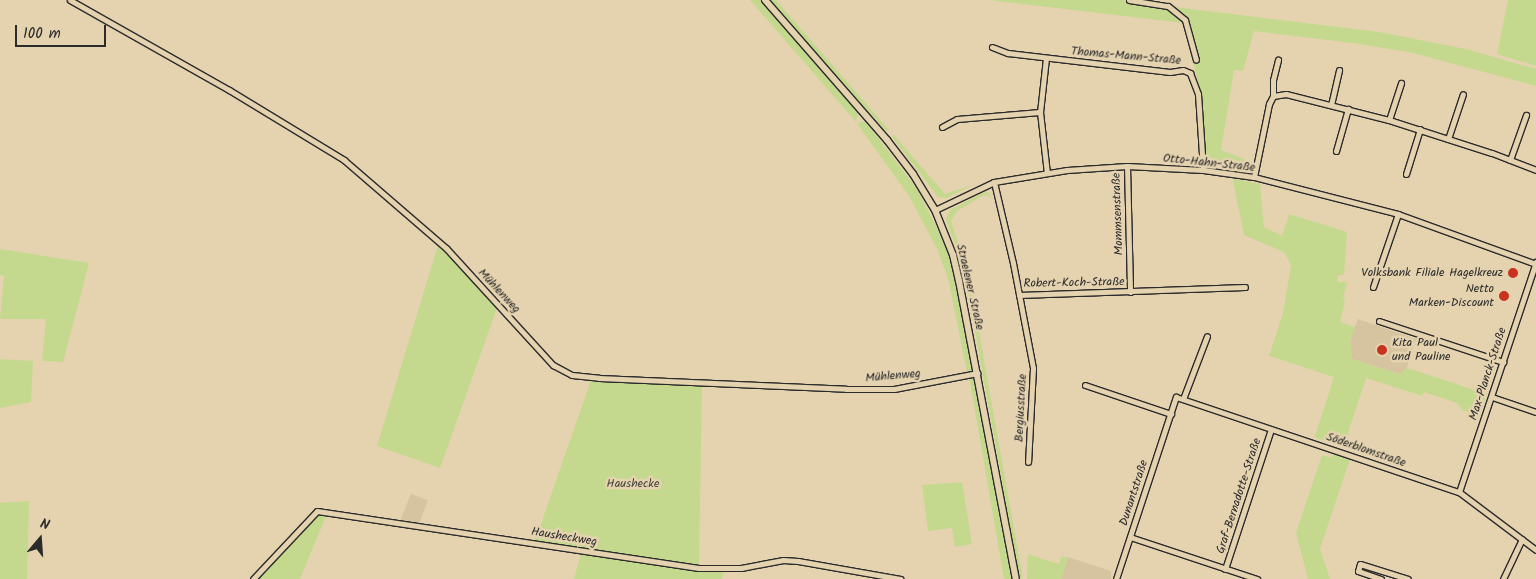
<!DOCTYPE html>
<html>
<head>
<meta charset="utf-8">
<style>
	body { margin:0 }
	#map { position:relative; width:1536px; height:579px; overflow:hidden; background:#e5d3b0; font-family:Kalam,sans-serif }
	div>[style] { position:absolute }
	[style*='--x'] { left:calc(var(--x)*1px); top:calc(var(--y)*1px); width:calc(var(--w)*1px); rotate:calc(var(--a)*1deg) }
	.built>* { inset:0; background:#d6c4a1 }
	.green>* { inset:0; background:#c4d98e }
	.roads { filter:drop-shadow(1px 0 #2b2b2b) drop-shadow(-1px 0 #2b2b2b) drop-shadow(0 1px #2b2b2b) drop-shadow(0 -1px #2b2b2b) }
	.minor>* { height:5px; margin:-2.5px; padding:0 2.5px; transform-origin:2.5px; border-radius:2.5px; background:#e5d3b0 }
	.tertiary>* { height:6px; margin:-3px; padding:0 3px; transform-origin:3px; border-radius:3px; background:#e5d3b0 }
	.dots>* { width:14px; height:14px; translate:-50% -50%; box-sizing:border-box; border:2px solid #e5d3b0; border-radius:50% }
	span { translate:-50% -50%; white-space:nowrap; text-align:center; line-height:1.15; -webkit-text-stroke:5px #e5d3b0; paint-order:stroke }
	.street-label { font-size:12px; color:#2b2b2b }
	.poi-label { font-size:12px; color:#2b2b2b }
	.right { translate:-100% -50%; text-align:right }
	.left { translate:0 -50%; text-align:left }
	.park-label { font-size:12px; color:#42453a }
	.north { position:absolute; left:15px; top:514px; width:50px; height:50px; -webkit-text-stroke:4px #e5d3b0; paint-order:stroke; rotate:18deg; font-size:14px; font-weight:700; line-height:20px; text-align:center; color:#2b2b2b }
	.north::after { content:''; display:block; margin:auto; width:18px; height:22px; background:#2b2b2b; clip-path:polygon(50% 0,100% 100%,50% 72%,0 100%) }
	.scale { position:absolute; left:15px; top:25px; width:91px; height:22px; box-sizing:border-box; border:2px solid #2b2b2b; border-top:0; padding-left:6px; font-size:15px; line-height:18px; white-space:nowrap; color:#2b2b2b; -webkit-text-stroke:4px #e5d3b0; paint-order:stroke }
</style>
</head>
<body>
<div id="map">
	<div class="built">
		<div style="clip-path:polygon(1358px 319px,1416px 339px,1407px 368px,1399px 374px,1352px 359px,1350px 341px)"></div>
		<div style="clip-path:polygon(411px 494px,428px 500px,419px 524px,400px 521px)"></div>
		<div style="clip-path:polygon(1068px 557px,1111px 571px,1111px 579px,1061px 579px)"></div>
	</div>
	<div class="green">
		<div style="clip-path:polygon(750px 0,760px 0,843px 95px,858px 112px,856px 122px)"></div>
		<div style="clip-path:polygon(770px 0,776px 0,889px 130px,885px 130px)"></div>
		<div style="clip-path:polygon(989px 0,1123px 0,1163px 8px,1173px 13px,1183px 23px,1188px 23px,1175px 7px,1379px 32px,1466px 49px,1536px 69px,1536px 86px,1413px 53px,1360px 44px,1254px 31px,1243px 71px,1234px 70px,1221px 150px,1252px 162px,1251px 167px,1245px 171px,1205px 163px,1201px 93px,1183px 23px)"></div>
		<div style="clip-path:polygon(1508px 0,1536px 0,1536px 66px,1497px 54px)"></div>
		<div style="clip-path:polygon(860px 122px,866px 122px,917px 189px,941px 236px,952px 263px,961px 299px,974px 367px,971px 371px,967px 372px,948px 278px,937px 249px,909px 196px,858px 125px)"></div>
		<div style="clip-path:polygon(893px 134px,945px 194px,972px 185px,947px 198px,938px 197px,892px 137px)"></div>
		<div style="clip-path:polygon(1235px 179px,1260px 184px,1264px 227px,1282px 236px,1289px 214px,1347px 232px,1344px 275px,1338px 275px,1337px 282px,1347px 282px,1343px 299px,1345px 300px,1340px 322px,1355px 327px,1350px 341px,1352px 359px,1399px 374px,1407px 368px,1487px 394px,1480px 416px,1462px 410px,1457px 403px,1424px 392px,1422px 396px,1366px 378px,1345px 442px,1341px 441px,1335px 444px,1316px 438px,1315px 436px,1334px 377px,1269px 356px,1283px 313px,1291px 265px,1284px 252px,1244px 235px,1233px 181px)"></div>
		<div style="clip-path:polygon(988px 192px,992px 199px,987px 195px,982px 196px,957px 211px,951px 221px,964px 261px,976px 315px,1023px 579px,1019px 576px,968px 292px,957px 249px,946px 220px,950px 210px,982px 193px)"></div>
		<div style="clip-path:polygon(438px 245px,497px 308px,440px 468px,377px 446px)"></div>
		<div style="clip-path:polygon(0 249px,89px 263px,63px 362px,42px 361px,46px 319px,0 319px,4px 276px,0 275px)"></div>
		<div style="clip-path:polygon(0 359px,33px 361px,31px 402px,0 408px)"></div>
		<div style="clip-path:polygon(969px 376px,975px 378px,977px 384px,1012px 579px,1004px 579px)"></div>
		<div style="clip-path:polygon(588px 379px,702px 385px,699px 566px,531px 541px,536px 538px,590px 383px)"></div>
		<div style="clip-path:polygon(1334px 454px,1350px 459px,1320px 549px,1330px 579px,1308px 579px,1296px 533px,1322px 455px,1331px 458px)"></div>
		<div style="clip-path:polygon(962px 482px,972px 544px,955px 547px,952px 528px,928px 531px,922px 485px)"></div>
		<div style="clip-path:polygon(29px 501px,27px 579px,0 579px,0 503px)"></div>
		<div style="clip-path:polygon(318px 513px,327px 514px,300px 579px,256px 579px)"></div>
		<div style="clip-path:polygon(581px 553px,699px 570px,723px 572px,722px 579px,574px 579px)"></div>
		<div style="clip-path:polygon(1028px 554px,1059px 564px,1061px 557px,1068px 557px,1061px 579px,1027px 579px)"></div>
	</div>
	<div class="roads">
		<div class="minor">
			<div style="--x:70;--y:0;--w:183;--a:29.5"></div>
			<div style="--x:229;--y:90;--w:135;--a:31.3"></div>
			<div style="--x:344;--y:160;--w:135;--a:40.8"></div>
			<div style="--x:446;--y:248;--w:159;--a:47.6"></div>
			<div style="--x:553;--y:365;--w:21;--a:28"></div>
			<div style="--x:572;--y:375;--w:27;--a:6"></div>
			<div style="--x:599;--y:378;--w:247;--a:2.5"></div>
			<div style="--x:846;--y:389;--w:48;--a:0"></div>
			<div style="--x:894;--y:389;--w:85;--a:-10.9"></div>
			<div style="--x:1129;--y:0;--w:39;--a:9"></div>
			<div style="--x:1168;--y:6;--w:22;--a:39"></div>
			<div style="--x:1185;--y:20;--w:41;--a:74.6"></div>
			<div style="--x:992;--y:47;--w:17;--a:21"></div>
			<div style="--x:1008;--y:53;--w:163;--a:6.7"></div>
			<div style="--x:1170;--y:72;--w:13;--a:-9"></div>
			<div style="--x:1183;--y:70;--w:8;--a:23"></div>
			<div style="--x:1190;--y:73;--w:22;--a:69"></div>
			<div style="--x:1198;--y:94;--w:76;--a:86.2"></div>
			<div style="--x:1046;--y:58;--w:54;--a:96.3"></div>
			<div style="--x:1040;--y:112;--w:61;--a:83.5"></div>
			<div style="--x:1273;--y:96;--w:16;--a:-90"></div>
			<div style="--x:1273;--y:80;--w:21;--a:-76"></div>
			<div style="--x:1331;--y:105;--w:36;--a:-77"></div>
			<div style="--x:1389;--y:120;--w:39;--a:-72"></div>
			<div style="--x:942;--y:127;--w:17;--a:-28"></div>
			<div style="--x:957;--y:119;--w:83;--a:-4.8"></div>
			<div style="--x:1448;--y:139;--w:47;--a:-71.6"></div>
			<div style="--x:1336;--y:151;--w:44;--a:-74.1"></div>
			<div style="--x:1510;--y:160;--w:48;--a:-70.4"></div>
			<div style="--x:1127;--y:166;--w:126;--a:88.6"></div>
			<div style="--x:1406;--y:174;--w:47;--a:-72.7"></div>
			<div style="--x:1254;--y:177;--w:75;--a:-78.4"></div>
			<div style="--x:1269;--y:104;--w:9;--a:-63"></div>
			<div style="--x:1273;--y:96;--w:13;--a:-9"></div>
			<div style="--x:1286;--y:94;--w:106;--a:14.2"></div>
			<div style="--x:1389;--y:120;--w:108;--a:17.8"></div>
			<div style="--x:1492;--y:153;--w:47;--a:21.1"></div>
			<div style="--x:994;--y:182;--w:83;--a:76.8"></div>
			<div style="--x:1013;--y:263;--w:107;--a:79.2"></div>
			<div style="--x:1033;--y:368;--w:94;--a:93"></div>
			<div style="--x:935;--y:210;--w:65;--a:-25.4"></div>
			<div style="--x:994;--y:182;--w:74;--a:-9.3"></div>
			<div style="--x:1067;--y:170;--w:60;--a:-3.8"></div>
			<div style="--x:1127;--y:166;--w:76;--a:3"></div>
			<div style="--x:1203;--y:170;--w:51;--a:7.8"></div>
			<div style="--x:1254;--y:177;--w:149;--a:14.4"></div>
			<div style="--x:1398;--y:214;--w:147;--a:19.9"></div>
			<div style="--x:1373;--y:287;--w:77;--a:-71.1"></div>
			<div style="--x:1019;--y:295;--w:226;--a:-2"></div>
			<div style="--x:1379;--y:321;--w:131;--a:18.3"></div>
			<div style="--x:1085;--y:385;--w:91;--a:18.6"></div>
			<div style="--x:1492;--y:397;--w:46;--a:18.8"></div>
			<div style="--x:1183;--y:399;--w:67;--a:-69.1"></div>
			<div style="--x:1459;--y:492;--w:243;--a:-71.5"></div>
			<div style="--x:1130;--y:537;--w:134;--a:18.3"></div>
			<div style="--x:1225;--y:569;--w:147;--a:-71.8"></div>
			<div style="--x:253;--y:579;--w:93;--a:-46.7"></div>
			<div style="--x:317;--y:511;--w:386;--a:8.5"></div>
			<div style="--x:699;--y:568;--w:42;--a:0"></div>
			<div style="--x:741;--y:568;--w:43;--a:-10.8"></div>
			<div style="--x:783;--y:560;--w:15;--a:4"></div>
			<div style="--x:798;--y:561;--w:104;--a:10"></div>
			<div style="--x:1116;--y:579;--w:192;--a:-71.8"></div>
			<div style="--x:1176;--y:397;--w:299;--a:18.6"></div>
			<div style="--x:1459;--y:492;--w:96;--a:37"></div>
			<div style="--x:1381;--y:579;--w:24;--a:-161"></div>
			<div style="--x:1358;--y:571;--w:7;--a:-74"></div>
			<div style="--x:1360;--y:564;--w:50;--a:17.4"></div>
			<div style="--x:1503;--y:579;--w:44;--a:-64.6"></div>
		</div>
		<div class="tertiary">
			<div style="--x:765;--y:0;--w:186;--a:48.9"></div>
			<div style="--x:887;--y:140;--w:43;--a:52.6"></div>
			<div style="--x:913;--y:174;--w:42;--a:58.6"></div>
			<div style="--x:935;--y:210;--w:48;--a:68.2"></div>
			<div style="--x:953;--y:255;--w:27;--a:77"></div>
			<div style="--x:959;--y:281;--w:303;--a:79.2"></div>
		</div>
	</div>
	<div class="dots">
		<div style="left:1513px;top:273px;background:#c8321e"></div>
		<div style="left:1504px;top:296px;background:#c8321e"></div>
		<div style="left:1382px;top:350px;background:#c8321e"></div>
	</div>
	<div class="street-label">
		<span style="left:1126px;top:56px;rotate:5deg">Thomas-Mann-Straße</span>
		<span style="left:1209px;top:163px;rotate:6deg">Otto-Hahn-Straße</span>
		<span style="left:1118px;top:214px;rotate:-92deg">Mommsenstraße</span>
		<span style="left:1074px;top:283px;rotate:-1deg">Robert-Koch-Straße</span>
		<span style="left:970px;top:287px;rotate:77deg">Straelener Straße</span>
		<span style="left:499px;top:291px;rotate:47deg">Mühlenweg</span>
		<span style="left:1488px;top:374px;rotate:-72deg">Max-Planck-Straße</span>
		<span style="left:893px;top:376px;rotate:-5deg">Mühlenweg</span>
		<span style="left:1021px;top:408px;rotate:-87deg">Bergiusstraße</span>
		<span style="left:1366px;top:450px;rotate:19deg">Söderblomstraße</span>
		<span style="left:1134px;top:493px;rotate:-72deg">Dunantstraße</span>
		<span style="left:1239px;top:496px;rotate:-72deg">Graf-Bernadotte-Straße</span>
		<span style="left:564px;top:537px;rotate:9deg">Hausheckweg</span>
	</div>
	<div class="poi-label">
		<span class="right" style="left:1503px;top:273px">Volksbank Filiale Hagelkreuz</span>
		<span class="right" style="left:1494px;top:296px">Netto<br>Marken-Discount</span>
		<span class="left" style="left:1392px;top:350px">Kita Paul<br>und Pauline</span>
	</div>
	<div class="park-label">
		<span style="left:633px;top:484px">Haushecke</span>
	</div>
	<div class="north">N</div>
	<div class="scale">100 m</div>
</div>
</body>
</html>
